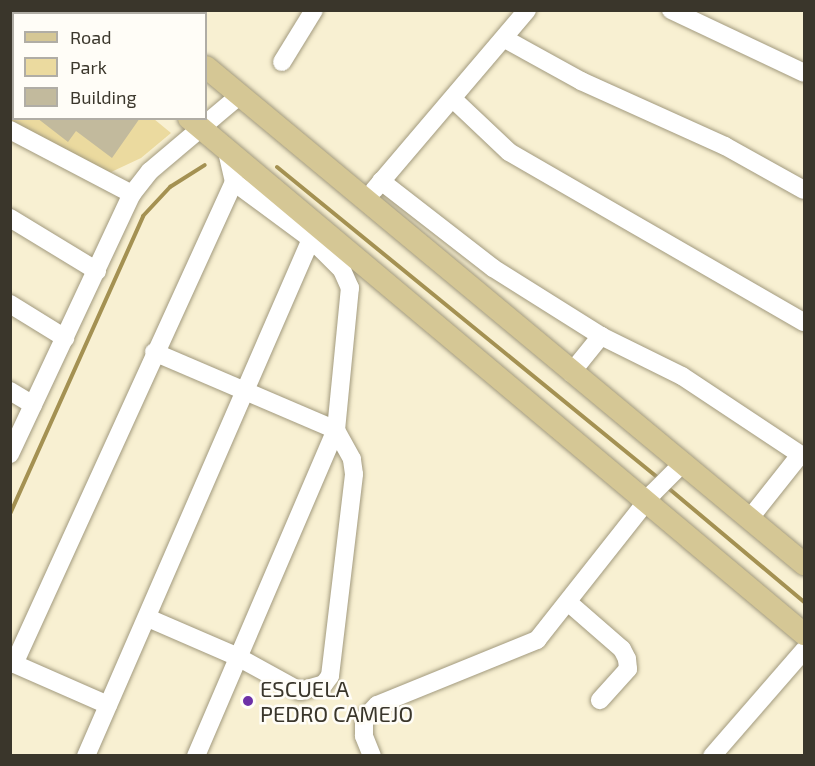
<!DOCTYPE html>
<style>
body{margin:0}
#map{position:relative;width:815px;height:766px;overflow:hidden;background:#f8f0d2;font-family:"Exo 2",sans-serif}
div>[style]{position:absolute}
.green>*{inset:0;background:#ebda9f}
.stream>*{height:4px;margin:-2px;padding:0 2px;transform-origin:2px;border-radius:2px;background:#a49152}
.building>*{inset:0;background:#c2ba9d}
.roads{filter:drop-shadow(0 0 2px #a29a7e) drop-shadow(0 0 2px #a29a7e)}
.minor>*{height:18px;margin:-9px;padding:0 9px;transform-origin:9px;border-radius:9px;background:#fff}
.major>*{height:22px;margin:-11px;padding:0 11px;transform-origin:11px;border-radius:11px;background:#d5c795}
.dots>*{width:16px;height:16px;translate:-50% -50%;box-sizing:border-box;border:3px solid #fffdf7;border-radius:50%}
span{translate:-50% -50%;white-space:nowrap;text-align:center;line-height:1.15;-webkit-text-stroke:5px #fffdf7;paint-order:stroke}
.poi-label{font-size:22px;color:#3a362b}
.left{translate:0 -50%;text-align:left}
.frame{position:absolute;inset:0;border:12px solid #3a362b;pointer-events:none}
.legend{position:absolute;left:12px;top:12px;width:195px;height:108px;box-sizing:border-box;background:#fffdf7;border:2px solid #b0ada5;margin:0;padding:8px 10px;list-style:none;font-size:18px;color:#3a362b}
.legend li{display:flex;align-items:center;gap:12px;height:30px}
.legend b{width:30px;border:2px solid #b0ada5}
</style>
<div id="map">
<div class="green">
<div style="clip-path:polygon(13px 111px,14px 118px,154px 119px,171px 133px,141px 158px,109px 173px,73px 158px,11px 121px)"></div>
</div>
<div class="stream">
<div style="left:277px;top:167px;width:494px;rotate:39.2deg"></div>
<div style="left:667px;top:487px;width:179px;rotate:40deg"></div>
<div style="left:10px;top:514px;width:326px;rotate:-65.9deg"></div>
<div style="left:143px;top:216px;width:40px;rotate:-47deg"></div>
<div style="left:170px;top:187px;width:41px;rotate:-32.2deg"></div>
</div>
<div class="building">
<div style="clip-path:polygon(37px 118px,140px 118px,112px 158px,76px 131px,68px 142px)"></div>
</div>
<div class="roads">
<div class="minor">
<div style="left:671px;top:10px;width:147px;rotate:25.3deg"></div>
<div style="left:505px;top:39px;width:87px;rotate:28.9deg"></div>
<div style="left:581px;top:81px;width:158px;rotate:24.3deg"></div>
<div style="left:725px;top:146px;width:90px;rotate:29.1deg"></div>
<div style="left:282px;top:62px;width:61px;rotate:-58.4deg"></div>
<div style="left:453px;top:99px;width:77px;rotate:43.4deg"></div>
<div style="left:509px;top:152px;width:340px;rotate:30deg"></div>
<div style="left:10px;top:130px;width:138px;rotate:27.7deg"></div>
<div style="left:381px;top:181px;width:142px;rotate:37.8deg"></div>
<div style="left:493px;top:268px;width:128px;rotate:32.2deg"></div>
<div style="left:601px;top:336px;width:90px;rotate:26.3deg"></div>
<div style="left:682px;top:376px;width:146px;rotate:33.6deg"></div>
<div style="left:374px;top:190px;width:236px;rotate:-49.6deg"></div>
<div style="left:10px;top:218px;width:102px;rotate:31.3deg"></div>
<div style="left:10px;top:304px;width:65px;rotate:31.7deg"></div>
<div style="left:571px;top:373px;width:48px;rotate:-51deg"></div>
<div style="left:10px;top:391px;width:27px;rotate:31deg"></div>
<div style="left:10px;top:454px;width:287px;rotate:-64.9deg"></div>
<div style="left:132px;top:194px;width:29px;rotate:-52deg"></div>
<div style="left:150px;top:171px;width:118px;rotate:-40.2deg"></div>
<div style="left:750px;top:518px;width:80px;rotate:-51.6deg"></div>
<div style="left:569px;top:603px;width:70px;rotate:41deg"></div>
<div style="left:622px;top:649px;width:11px;rotate:63deg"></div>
<div style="left:627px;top:659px;width:10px;rotate:84deg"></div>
<div style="left:628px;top:669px;width:42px;rotate:132.1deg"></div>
<div style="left:148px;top:618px;width:96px;rotate:23.4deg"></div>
<div style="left:236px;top:656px;width:73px;rotate:28.7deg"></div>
<div style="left:300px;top:691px;width:25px;rotate:-16deg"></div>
<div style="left:324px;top:684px;width:10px;rotate:-53deg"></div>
<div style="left:330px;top:676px;width:203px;rotate:-83.2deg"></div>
<div style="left:354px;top:474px;width:15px;rotate:-98deg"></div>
<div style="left:352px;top:459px;width:33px;rotate:-119deg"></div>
<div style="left:336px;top:430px;width:198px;rotate:-156.8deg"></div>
<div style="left:10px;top:662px;width:107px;rotate:23.7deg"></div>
<div style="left:14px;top:664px;width:530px;rotate:-65.47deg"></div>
<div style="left:86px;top:756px;width:564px;rotate:-66.48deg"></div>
<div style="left:196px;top:756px;width:355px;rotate:-66.8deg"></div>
<div style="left:336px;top:430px;width:143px;rotate:-84.4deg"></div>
<div style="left:350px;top:288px;width:20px;rotate:-114deg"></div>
<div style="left:342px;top:270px;width:44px;rotate:-135deg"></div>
<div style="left:311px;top:239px;width:96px;rotate:-143.5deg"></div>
<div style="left:234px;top:182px;width:31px;rotate:-103deg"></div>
<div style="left:372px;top:756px;width:22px;rotate:-112deg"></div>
<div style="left:364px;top:736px;width:17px;rotate:-90deg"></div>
<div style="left:364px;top:719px;width:19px;rotate:-47deg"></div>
<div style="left:377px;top:705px;width:173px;rotate:-22.1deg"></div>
<div style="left:537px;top:640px;width:187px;rotate:-51.7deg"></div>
<div style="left:653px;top:493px;width:41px;rotate:-45deg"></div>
<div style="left:712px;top:756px;width:140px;rotate:-49deg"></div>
</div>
<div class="major">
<div style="left:60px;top:10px;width:6px;rotate:45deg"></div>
<div style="left:137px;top:10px;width:6px;rotate:45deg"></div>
<div style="left:206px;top:67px;width:778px;rotate:39.73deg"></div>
<div style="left:189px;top:118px;width:803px;rotate:40deg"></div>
</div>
</div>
<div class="dots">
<div style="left:248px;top:701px;background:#6d31a7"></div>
</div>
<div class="poi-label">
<span class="left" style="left:260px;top:701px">ESCUELA<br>PEDRO CAMEJO</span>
</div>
<div class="frame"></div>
<ul class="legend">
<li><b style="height:8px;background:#d5c795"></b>Road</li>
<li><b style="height:16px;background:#ebda9f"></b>Park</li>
<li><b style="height:16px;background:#c2ba9d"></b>Building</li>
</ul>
</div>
